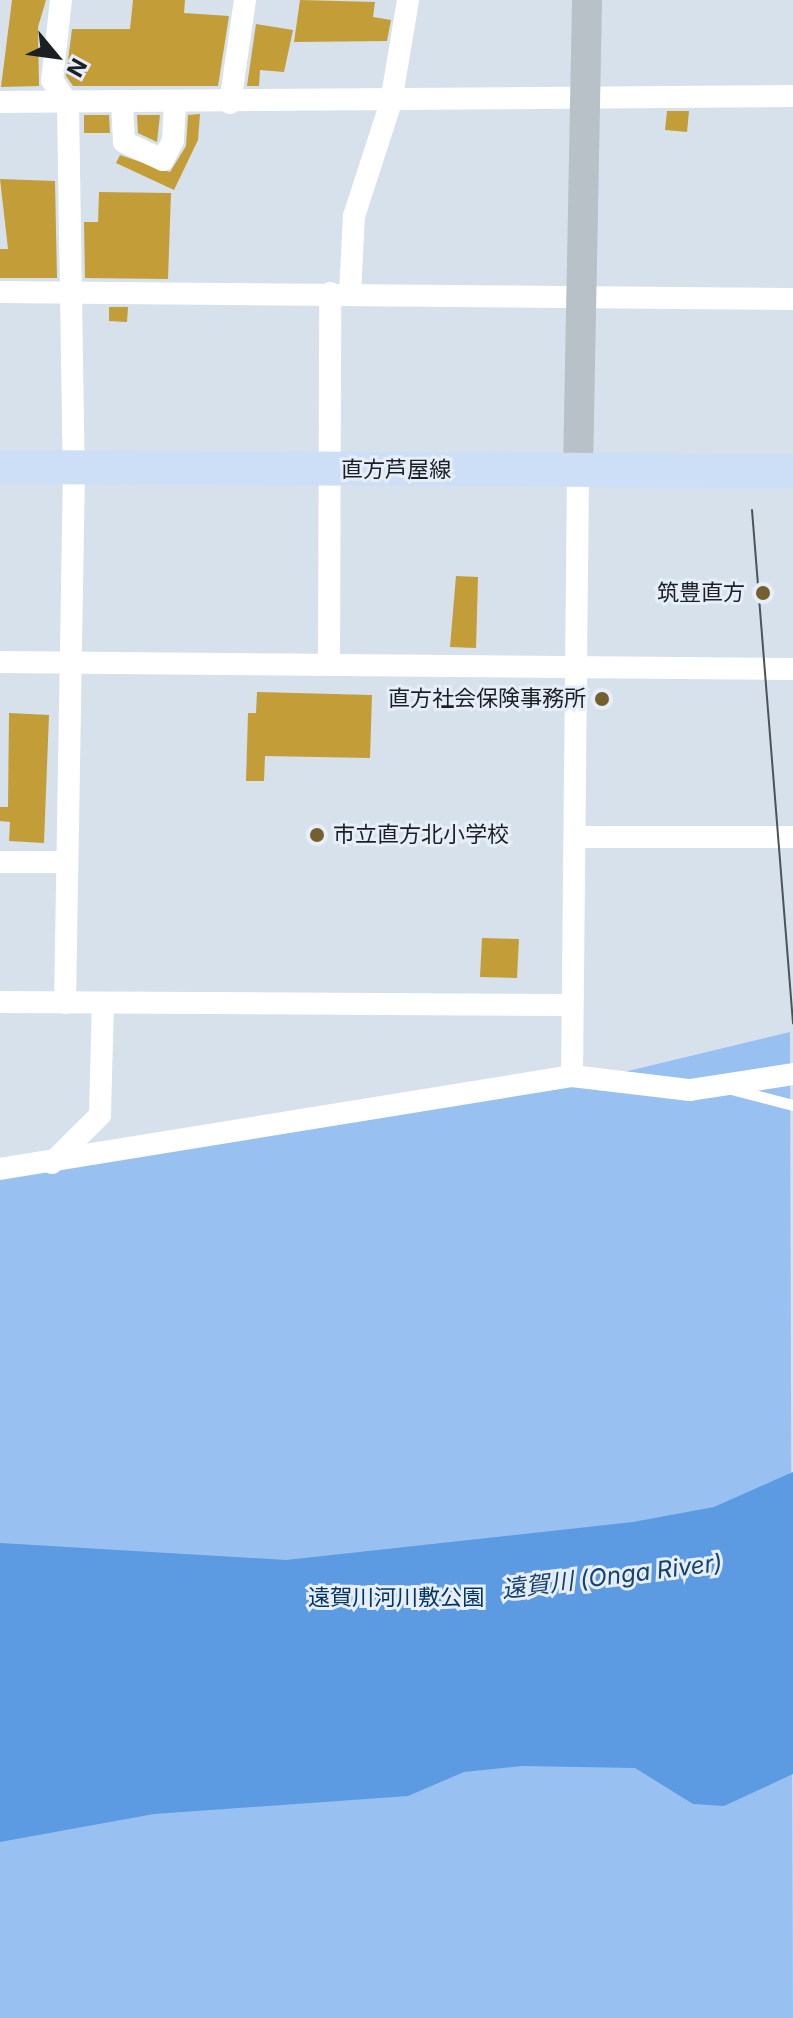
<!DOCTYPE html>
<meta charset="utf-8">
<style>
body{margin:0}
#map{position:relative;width:793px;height:2018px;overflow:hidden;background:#d7e1eb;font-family:Inter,"Noto Sans JP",sans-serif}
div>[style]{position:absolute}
.green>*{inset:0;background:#98c1f1}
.water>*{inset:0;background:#5c9ae1}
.building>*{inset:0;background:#c39d38}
.lane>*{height:11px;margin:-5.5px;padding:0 5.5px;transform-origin:5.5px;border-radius:5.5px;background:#fff}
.street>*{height:22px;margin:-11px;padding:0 11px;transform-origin:11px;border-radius:11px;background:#fff}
.secondary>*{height:30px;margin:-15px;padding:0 15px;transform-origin:15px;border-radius:15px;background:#b8c0c8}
.primary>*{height:34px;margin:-17px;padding:0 17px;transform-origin:17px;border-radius:17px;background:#ccdff6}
.tram>*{height:2px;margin:-1px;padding:0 1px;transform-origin:1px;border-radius:1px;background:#4e5359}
.dots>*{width:22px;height:22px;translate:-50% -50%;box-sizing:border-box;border:4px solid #e5eef9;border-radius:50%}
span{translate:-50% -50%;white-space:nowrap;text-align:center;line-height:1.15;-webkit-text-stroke:6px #e5eef9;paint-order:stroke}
.street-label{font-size:22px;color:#1c1f23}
.poi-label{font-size:22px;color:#1c1f23}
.right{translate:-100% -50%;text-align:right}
.left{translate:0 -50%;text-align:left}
.park-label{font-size:22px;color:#063461}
.water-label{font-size:24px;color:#15416f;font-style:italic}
.north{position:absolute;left:16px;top:16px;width:80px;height:80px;-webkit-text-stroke:6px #e5eef9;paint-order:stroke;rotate:119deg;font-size:22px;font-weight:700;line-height:32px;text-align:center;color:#1c1f23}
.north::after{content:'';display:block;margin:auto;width:28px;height:36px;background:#1c1f23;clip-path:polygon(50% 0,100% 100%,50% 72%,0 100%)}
</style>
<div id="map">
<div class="green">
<div style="clip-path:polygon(790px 1032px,793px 2018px,0 2018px,0 1178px,549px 1090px)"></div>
</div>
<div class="water">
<div style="clip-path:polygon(793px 1472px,793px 1774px,724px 1806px,693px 1804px,635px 1768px,522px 1766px,464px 1772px,408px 1796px,154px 1814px,0 1842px,0 1543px,286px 1560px,633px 1522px,714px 1507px)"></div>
</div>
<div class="building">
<div style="clip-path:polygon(12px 0,46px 0,38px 27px,39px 86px,1px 87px)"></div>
<div style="clip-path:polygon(133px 0,185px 0,184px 13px,229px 16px,218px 86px,73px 86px,66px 76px,72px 29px,130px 29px)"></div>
<div style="clip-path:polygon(300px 0,375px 2px,373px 17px,391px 20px,387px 41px,294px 42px)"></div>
<div style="clip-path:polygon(256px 24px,293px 30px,284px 72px,260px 70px,259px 86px,247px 86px)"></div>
<div style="clip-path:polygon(667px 111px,689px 111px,687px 132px,665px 130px)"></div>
<div style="clip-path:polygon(200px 114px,198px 140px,174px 190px,116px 163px,120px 155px,170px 172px,186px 146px,188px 115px)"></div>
<div style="clip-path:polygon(84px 115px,109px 115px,110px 133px,84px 133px)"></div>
<div style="clip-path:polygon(137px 115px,160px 115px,157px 142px,138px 133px)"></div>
<div style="clip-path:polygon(0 179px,55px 181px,57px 278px,0 278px,0 249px,8px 249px)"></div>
<div style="clip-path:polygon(99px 192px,171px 193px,168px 279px,85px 278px,84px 222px,98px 222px)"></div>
<div style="clip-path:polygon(109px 307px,128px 307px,127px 322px,109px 321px)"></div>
<div style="clip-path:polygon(456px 576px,478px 577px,476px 648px,450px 647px)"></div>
<div style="clip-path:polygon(257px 692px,372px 695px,370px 758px,265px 756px,264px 781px,246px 781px,248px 713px,256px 713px)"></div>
<div style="clip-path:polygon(9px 713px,49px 715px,44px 843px,9px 841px,10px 822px,0 821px,0 807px,8px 807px)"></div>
<div style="clip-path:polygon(482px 938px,519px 939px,517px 978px,480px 977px)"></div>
</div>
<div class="lane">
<div style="left:731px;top:1089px;width:64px;rotate:14.5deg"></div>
</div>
<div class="street">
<div style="left:61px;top:0;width:81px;rotate:96.4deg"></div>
<div style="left:52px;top:80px;width:29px;rotate:56deg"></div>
<div style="left:68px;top:104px;width:364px;rotate:89.1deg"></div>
<div style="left:74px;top:468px;width:535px;rotate:90.96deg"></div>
<div style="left:0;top:102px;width:793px;rotate:-0.43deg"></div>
<div style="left:122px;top:103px;width:39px;rotate:87deg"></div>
<div style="left:124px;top:142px;width:43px;rotate:24.8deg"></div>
<div style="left:163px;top:160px;width:22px;rotate:-63deg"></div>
<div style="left:173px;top:140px;width:37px;rotate:-87deg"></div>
<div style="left:230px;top:103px;width:104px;rotate:-81.7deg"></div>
<div style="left:0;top:292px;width:793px;rotate:0.51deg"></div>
<div style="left:350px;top:294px;width:78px;rotate:-87.1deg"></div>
<div style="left:354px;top:216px;width:120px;rotate:-72deg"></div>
<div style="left:391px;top:102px;width:103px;rotate:-80.5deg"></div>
<div style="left:0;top:662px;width:793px;rotate:0.51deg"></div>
<div style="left:329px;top:664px;width:371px;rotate:-89.8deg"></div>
<div style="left:576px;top:837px;width:217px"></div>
<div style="left:0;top:862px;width:66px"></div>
<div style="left:0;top:1002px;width:572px;rotate:0.3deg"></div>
<div style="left:572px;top:1076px;width:606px;rotate:-89.43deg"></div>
<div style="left:52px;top:1163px;width:68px;rotate:-45deg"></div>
<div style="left:100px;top:1115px;width:112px;rotate:-88.5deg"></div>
<div style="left:0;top:1169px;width:580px;rotate:-9.23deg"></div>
<div style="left:572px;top:1076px;width:119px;rotate:6.8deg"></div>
<div style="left:690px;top:1090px;width:104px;rotate:-8.8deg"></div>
</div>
<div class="secondary">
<div style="left:578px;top:470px;width:470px;rotate:-88.9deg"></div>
</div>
<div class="primary">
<div style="left:0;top:467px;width:793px;rotate:0.29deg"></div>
</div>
<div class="tram">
<div style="left:752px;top:510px;width:515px;rotate:85.43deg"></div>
</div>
<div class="dots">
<div style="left:763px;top:593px;background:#74602f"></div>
<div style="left:602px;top:699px;background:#74602f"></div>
<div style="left:317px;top:835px;background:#74602f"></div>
</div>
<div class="street-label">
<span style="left:396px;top:470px">直方芦屋線</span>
</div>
<div class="poi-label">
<span class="right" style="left:745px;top:593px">筑豊直方</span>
<span class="right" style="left:586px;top:699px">直方社会保険事務所</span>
<span class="left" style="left:333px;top:835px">市立直方北小学校</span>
</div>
<div class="park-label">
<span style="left:396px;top:1598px">遠賀川河川敷公園</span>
</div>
<div class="water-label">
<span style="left:612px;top:1576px;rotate:-7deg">遠賀川 (Onga River)</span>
</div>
<div class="north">N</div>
</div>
